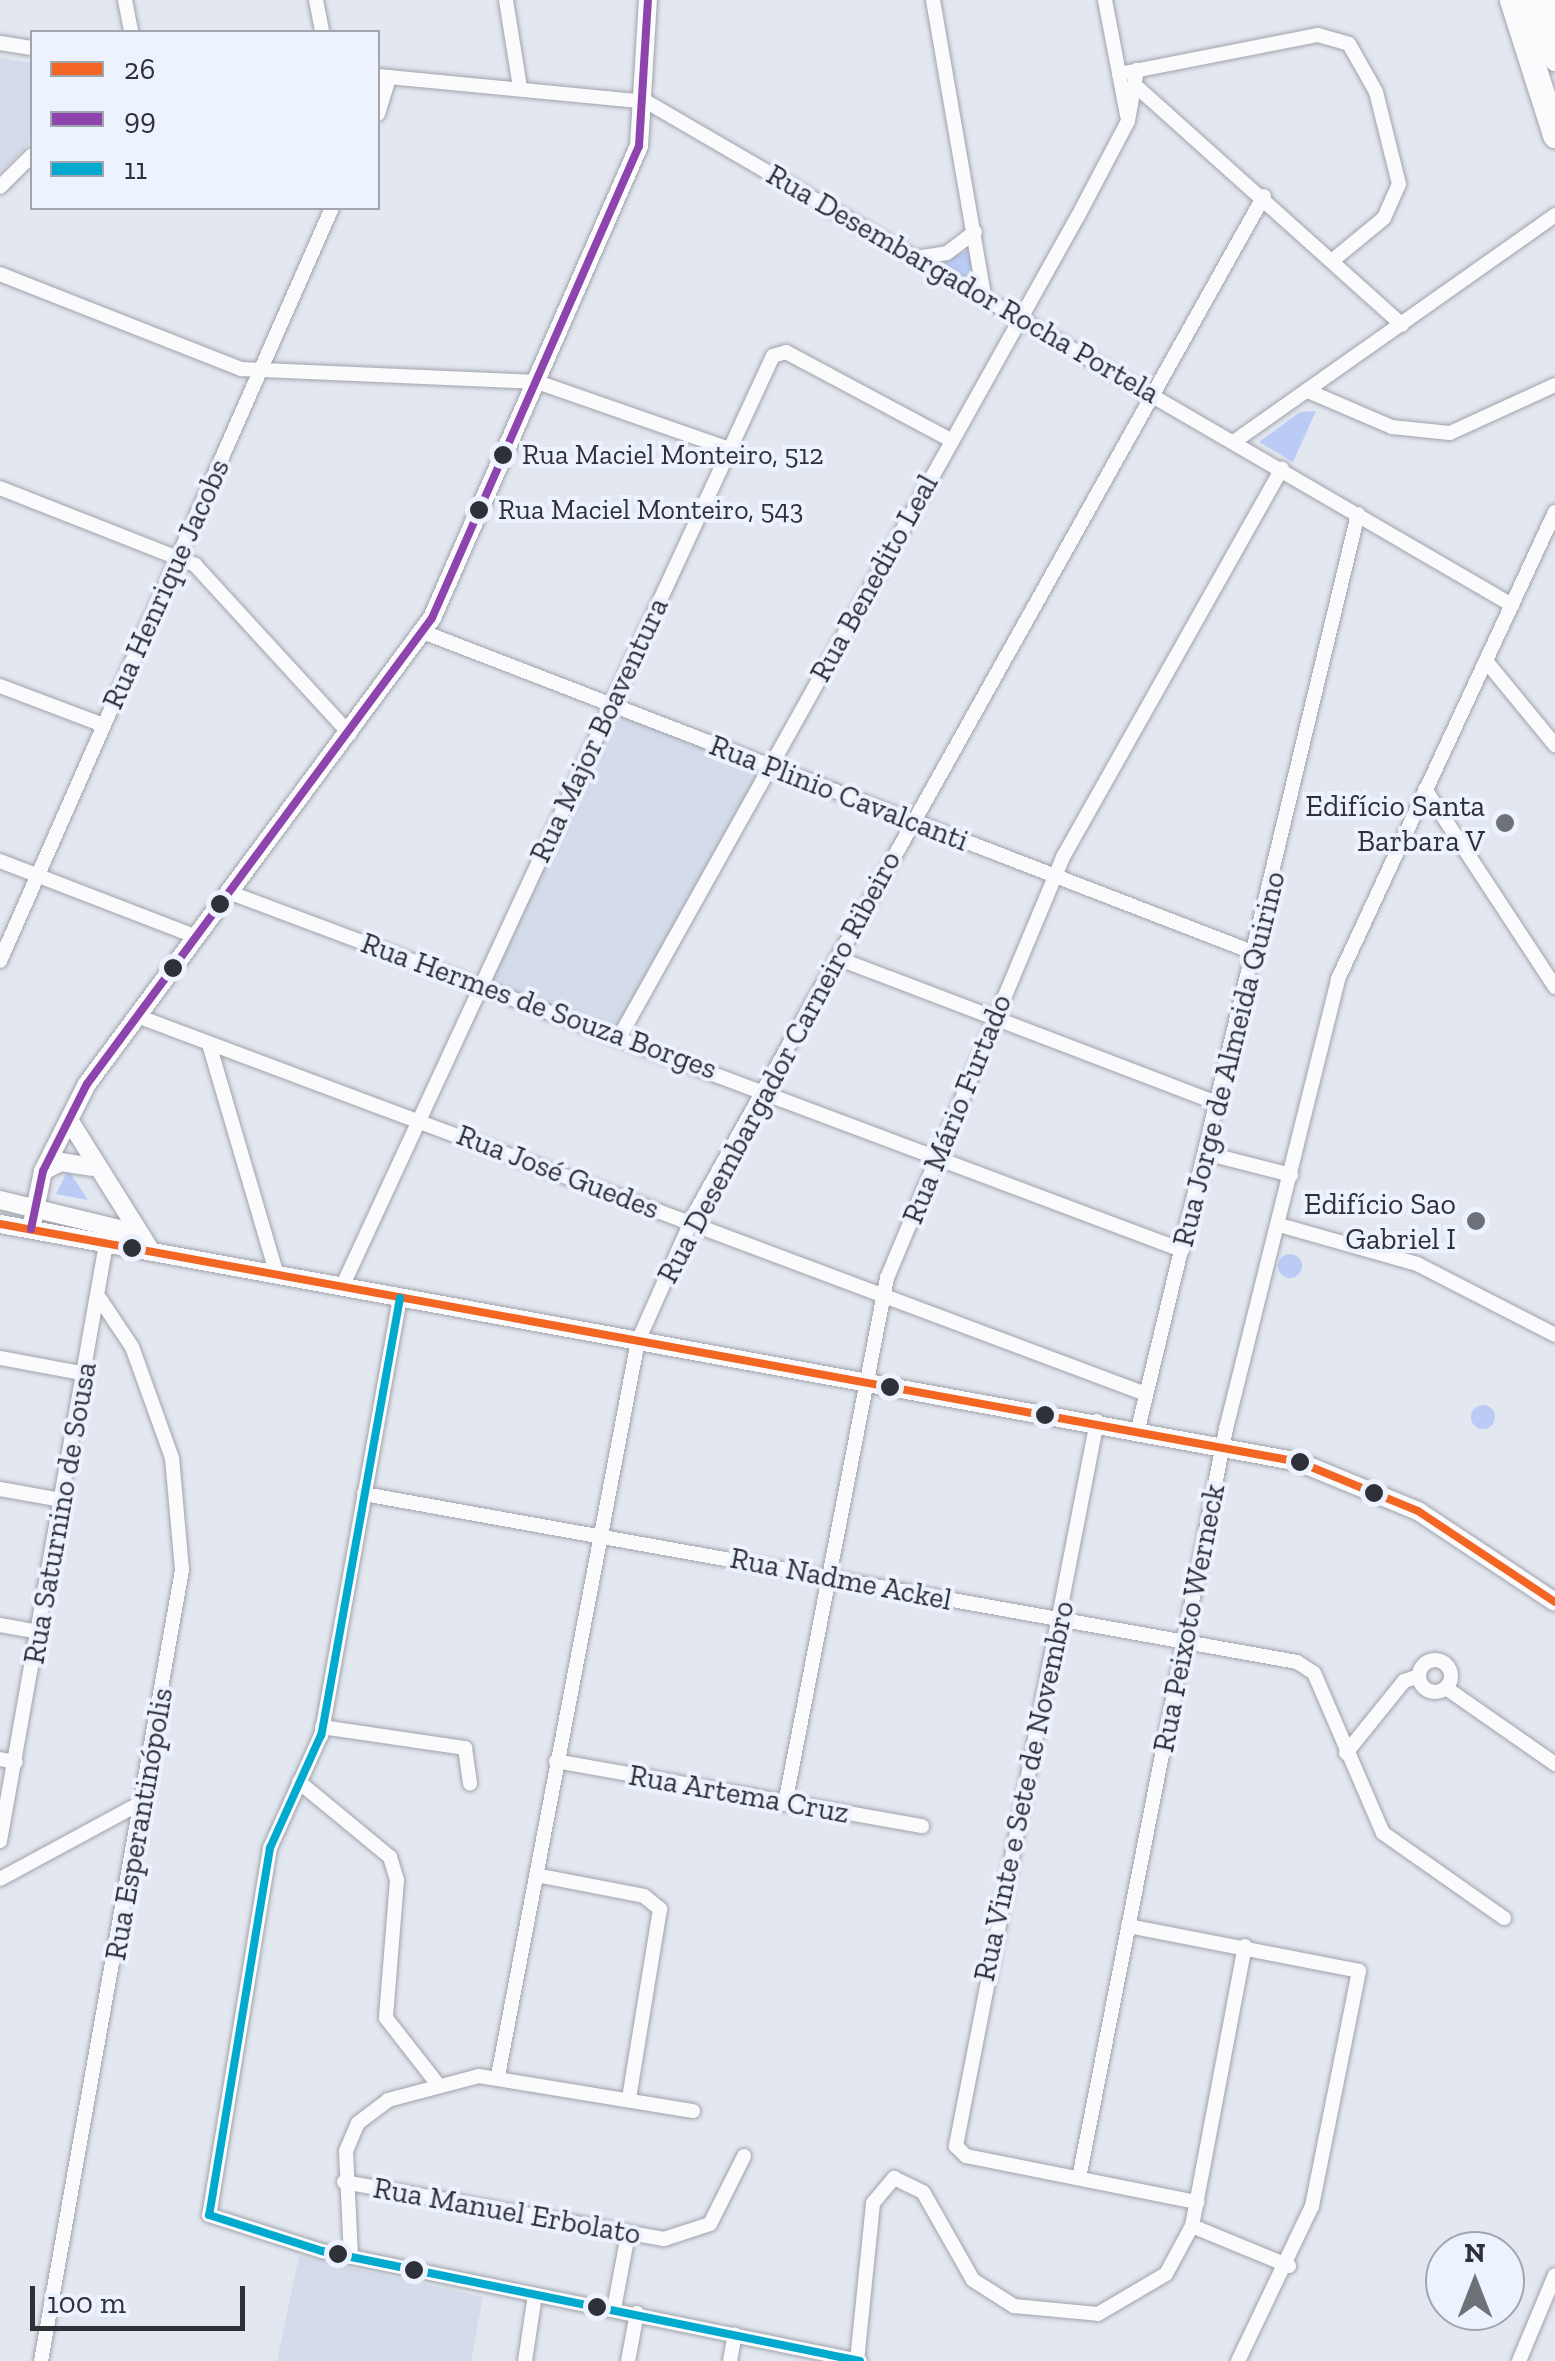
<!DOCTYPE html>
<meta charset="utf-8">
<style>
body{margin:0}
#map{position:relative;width:1555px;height:2361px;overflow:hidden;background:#e3e7f0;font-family:"Zilla Slab",serif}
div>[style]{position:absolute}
.built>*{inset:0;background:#d4dceb}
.green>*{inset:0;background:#baccf6}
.round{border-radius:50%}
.roads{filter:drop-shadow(0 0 2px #a0a3aa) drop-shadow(0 0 2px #a0a3aa)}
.minor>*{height:14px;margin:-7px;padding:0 7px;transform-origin:7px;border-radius:7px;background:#fbfbfd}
.minor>.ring{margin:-7px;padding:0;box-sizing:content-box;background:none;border:14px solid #fbfbfd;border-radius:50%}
.tertiary>*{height:18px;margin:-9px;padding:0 9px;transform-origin:9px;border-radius:9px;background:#fbfbfd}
.secondary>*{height:20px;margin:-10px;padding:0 10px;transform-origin:10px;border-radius:10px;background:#fbfbfd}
.trunk>*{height:25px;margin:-12.5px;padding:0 12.5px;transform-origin:12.5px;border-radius:12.5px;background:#fbfbfd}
.bus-1>*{height:8px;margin:-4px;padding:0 4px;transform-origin:4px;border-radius:4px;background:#f26522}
.bus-2>*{height:8px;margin:-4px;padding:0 4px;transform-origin:4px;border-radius:4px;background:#8e44ad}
.bus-3>*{height:8px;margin:-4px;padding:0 4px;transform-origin:4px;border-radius:4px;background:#00a9ce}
.dots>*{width:28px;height:28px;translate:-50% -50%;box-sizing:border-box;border:5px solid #edf2ff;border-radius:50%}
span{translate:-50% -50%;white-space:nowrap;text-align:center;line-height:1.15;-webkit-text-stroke:8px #edf2ff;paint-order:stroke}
.bus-label{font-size:28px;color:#2e3137}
.left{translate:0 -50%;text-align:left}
.street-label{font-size:30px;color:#2e3137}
.poi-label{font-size:30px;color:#2e3137}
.right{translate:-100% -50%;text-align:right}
.legend{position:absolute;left:30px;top:30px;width:350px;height:180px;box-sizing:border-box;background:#edf2ff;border:2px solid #a1a5af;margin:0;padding:12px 18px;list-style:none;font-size:30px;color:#2e3137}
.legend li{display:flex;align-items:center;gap:20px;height:50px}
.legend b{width:50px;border:2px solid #a1a5af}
.north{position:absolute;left:1425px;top:2231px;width:100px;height:100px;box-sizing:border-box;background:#edf2ff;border:2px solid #a1a5af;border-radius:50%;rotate:0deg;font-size:28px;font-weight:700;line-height:40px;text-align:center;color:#2e3137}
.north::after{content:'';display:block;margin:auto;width:35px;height:45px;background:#6d7178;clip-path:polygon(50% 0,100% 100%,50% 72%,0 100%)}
.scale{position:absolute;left:30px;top:2286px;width:215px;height:45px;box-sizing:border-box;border:5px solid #2e3137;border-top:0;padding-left:12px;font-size:30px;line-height:35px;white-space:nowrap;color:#2e3137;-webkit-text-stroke:8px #edf2ff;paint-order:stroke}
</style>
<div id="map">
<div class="built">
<div style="clip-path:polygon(0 58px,32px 63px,32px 141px,0 172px)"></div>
<div style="clip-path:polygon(609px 705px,769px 767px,620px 1036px,482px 984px)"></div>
<div style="clip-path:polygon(299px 2256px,483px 2297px,471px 2361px,277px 2361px)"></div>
</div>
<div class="green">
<div style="clip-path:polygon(972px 248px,978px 283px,973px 287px,939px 265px)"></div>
<div style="clip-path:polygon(1316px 411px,1293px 462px,1259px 442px,1300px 412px)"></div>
<div style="clip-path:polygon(67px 1172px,71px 1174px,88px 1200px,56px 1194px)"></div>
<div class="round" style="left:1278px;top:1254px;width:24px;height:24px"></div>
<div class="round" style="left:1471px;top:1405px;width:24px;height:24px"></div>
</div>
<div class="roads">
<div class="minor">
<div style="left:125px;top:0;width:33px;rotate:79deg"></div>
<div style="left:316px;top:0;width:33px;rotate:79deg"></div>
<div style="left:506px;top:0;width:88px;rotate:80.9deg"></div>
<div style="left:933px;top:0;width:304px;rotate:80.2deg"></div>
<div style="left:1105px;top:0;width:117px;rotate:79.2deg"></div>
<div style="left:0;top:43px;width:32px;rotate:9deg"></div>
<div style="left:1119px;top:74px;width:203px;rotate:-11.1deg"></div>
<div style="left:1318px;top:35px;width:32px;rotate:16deg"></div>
<div style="left:1349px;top:44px;width:55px;rotate:60.6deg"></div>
<div style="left:1376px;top:92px;width:95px;rotate:76deg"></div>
<div style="left:1399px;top:184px;width:37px;rotate:114deg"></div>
<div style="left:1384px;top:218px;width:66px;rotate:140.5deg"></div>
<div style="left:378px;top:76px;width:270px;rotate:5.5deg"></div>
<div style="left:647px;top:102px;width:1001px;rotate:30.18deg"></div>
<div style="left:1137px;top:87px;width:356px;rotate:41.9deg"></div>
<div style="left:378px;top:114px;width:39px;rotate:-73deg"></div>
<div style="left:0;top:187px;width:45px;rotate:-45deg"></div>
<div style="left:916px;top:258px;width:31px;rotate:-9deg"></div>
<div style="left:947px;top:253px;width:35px;rotate:-37deg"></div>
<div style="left:0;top:274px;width:259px;rotate:21.5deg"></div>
<div style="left:241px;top:369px;width:296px;rotate:2.5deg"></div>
<div style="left:537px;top:382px;width:203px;rotate:19.2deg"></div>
<div style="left:1308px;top:391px;width:91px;rotate:23.2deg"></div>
<div style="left:1392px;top:427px;width:58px;rotate:5.9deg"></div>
<div style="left:1450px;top:433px;width:115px;rotate:-24.6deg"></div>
<div style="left:1235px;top:441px;width:392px;rotate:-35.2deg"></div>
<div style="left:0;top:488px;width:210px;rotate:21.5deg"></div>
<div style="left:195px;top:565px;width:229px;rotate:47.5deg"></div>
<div style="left:423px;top:632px;width:892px;rotate:21.1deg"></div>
<div style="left:1486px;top:661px;width:109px;rotate:50.6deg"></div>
<div style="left:0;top:686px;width:110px;rotate:20.7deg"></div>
<div style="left:1425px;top:789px;width:237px;rotate:56.7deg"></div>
<div style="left:0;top:861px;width:211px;rotate:21.1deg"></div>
<div style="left:231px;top:893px;width:1016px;rotate:20.58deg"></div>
<div style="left:837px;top:958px;width:407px;rotate:20.9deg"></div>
<div style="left:0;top:961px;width:823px;rotate:-66.21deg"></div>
<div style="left:137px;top:1016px;width:1077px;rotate:20.54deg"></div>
<div style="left:620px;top:1036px;width:939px;rotate:-60.82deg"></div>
<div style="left:1078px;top:216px;width:107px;rotate:-62.2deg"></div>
<div style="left:1128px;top:121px;width:52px;rotate:-80deg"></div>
<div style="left:209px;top:1044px;width:241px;rotate:73.6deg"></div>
<div style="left:1205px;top:1153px;width:89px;rotate:14.3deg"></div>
<div style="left:1279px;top:1225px;width:143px;rotate:15.8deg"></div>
<div style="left:1417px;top:1264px;width:155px;rotate:27.2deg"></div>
<div style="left:342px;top:1287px;width:1026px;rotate:-65.16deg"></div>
<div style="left:773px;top:356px;width:14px;rotate:-17deg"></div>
<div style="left:786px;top:352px;width:187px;rotate:28.1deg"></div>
<div style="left:400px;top:1298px;width:444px;rotate:100.2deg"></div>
<div style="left:321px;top:1735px;width:124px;rotate:114.3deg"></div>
<div style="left:270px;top:1848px;width:372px;rotate:99.4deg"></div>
<div style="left:209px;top:2215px;width:119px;rotate:17.7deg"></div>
<div style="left:322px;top:2251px;width:549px;rotate:11.56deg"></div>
<div style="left:0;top:1358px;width:87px;rotate:10.5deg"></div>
<div style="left:1097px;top:1421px;width:739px;rotate:101.01deg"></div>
<div style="left:956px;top:2146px;width:14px;rotate:45deg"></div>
<div style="left:966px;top:2156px;width:236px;rotate:11.3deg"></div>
<div style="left:1138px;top:1429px;width:941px;rotate:-76.48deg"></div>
<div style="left:0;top:1489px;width:63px;rotate:10.1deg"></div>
<div style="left:364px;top:1494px;width:948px;rotate:10.21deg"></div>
<div style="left:1297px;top:1662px;width:20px;rotate:33deg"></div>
<div style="left:1314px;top:1673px;width:174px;rotate:66.7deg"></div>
<div style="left:1383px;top:1833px;width:148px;rotate:35.1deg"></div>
<div style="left:0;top:1625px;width:39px;rotate:10deg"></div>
<div class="ring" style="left:1419px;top:1660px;width:18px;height:18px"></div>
<div style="left:1446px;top:1688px;width:133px;rotate:34.9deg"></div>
<div style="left:322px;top:1727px;width:145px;rotate:8.4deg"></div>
<div style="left:465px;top:1748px;width:36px;rotate:82deg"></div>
<div style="left:1346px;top:1753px;width:92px;rotate:-51.1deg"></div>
<div style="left:1404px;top:1681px;width:16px;rotate:-18deg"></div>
<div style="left:0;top:1759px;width:16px;rotate:11deg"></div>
<div style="left:556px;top:1761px;width:372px;rotate:10.1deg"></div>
<div style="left:299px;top:1782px;width:118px;rotate:39.5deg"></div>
<div style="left:390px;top:1857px;width:24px;rotate:73deg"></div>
<div style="left:397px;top:1880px;width:138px;rotate:94.6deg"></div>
<div style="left:386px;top:2018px;width:81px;rotate:52deg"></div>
<div style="left:785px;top:1804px;width:536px;rotate:-79.03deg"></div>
<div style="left:887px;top:1278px;width:456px;rotate:-67.3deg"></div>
<div style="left:1063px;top:857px;width:446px;rotate:-60.6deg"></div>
<div style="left:0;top:1841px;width:606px;rotate:-79.93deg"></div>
<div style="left:536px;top:1875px;width:110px;rotate:11deg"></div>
<div style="left:644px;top:1896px;width:21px;rotate:39deg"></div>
<div style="left:660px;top:1909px;width:192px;rotate:99.3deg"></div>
<div style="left:0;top:1879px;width:164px;rotate:-28.4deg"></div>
<div style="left:1128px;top:1926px;width:235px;rotate:11deg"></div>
<div style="left:1359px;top:1971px;width:240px;rotate:101.3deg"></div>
<div style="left:1312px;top:2206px;width:172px;rotate:115.5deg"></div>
<div style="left:498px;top:2076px;width:748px;rotate:-79.22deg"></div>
<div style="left:638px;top:1341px;width:142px;rotate:-66deg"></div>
<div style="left:696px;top:1211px;width:1163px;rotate:-60.77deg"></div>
<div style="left:1079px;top:2178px;width:763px;rotate:-78.9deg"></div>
<div style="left:1226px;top:1429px;width:464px;rotate:-76deg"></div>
<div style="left:1338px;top:979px;width:515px;rotate:-65.08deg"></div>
<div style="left:344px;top:2182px;width:325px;rotate:10.1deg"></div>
<div style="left:664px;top:2239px;width:48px;rotate:-18.1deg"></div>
<div style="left:710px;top:2224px;width:76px;rotate:-63.4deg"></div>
<div style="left:1192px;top:2226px;width:105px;rotate:22.4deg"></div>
<div style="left:351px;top:2257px;width:106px;rotate:-92.7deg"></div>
<div style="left:346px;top:2151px;width:30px;rotate:-67deg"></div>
<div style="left:358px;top:2123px;width:38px;rotate:-37deg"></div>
<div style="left:388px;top:2100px;width:94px;rotate:-14.8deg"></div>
<div style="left:479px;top:2076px;width:217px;rotate:9.3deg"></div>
<div style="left:614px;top:2309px;width:76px;rotate:-79.4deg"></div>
<div style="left:41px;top:2361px;width:803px;rotate:-79.89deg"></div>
<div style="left:182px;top:1570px;width:112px;rotate:-95.1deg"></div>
<div style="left:172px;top:1458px;width:118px;rotate:-109.8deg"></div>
<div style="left:132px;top:1347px;width:58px;rotate:-123.7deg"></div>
<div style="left:525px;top:2361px;width:67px;rotate:-81.4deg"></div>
<div style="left:628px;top:2361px;width:49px;rotate:-79.4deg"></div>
<div style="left:730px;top:2361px;width:27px;rotate:-80deg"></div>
<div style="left:857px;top:2361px;width:159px;rotate:-84.2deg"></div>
<div style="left:873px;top:2203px;width:33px;rotate:-50deg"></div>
<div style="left:894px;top:2178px;width:32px;rotate:26deg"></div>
<div style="left:923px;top:2192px;width:101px;rotate:60.4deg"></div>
<div style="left:973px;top:2280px;width:49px;rotate:32.4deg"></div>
<div style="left:1014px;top:2306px;width:84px;rotate:5.4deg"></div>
<div style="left:1098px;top:2314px;width:79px;rotate:-30.5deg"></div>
<div style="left:1166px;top:2274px;width:55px;rotate:-61.6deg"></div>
<div style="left:1192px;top:2226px;width:285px;rotate:-79.3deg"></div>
<div style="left:1519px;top:2361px;width:93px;rotate:-67.3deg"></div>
</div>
<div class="tertiary">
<div style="left:69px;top:1120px;width:151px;rotate:58deg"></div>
<div style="left:43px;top:1171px;width:20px;rotate:-27deg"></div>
<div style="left:61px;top:1162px;width:31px;rotate:9deg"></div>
<div style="left:0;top:1200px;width:143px;rotate:13.7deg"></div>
<div style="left:0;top:1224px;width:1321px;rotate:10.38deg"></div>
<div style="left:1299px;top:1462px;width:129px;rotate:22.4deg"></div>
<div style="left:1418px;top:1511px;width:164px;rotate:33.6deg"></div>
<div style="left:31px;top:1229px;width:59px;rotate:-78.3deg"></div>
<div style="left:43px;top:1171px;width:97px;rotate:-63.2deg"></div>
<div style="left:87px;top:1084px;width:580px;rotate:-53.49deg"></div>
<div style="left:432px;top:618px;width:515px;rotate:-66.32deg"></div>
<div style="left:639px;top:146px;width:146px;rotate:-86.5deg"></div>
</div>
<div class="secondary">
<div style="left:1528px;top:0;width:67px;rotate:66.1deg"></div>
<div style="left:1545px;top:0;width:29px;rotate:70deg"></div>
</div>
<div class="trunk">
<div style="left:1512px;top:0;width:142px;rotate:72.3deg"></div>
</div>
</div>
<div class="bus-1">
<div style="left:0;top:1224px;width:1321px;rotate:10.38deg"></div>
<div style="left:1299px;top:1462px;width:129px;rotate:22.4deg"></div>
<div style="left:1418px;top:1511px;width:164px;rotate:33.6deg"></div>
</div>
<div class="bus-2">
<div style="left:31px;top:1229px;width:59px;rotate:-78.3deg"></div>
<div style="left:43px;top:1171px;width:97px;rotate:-63.2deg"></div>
<div style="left:87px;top:1084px;width:580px;rotate:-53.49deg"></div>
<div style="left:432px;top:618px;width:515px;rotate:-66.32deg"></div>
<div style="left:639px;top:146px;width:146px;rotate:-86.5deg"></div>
</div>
<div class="bus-3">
<div style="left:400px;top:1298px;width:444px;rotate:100.2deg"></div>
<div style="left:321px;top:1735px;width:124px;rotate:114.3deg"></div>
<div style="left:270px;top:1848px;width:372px;rotate:99.4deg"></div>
<div style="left:209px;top:2215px;width:119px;rotate:17.7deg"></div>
<div style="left:322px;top:2251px;width:549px;rotate:11.56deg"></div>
</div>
<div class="dots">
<div style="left:503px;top:455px;background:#2e3137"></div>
<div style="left:479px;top:510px;background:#2e3137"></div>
<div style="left:1505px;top:823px;background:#6d7178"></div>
<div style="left:220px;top:904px;background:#2e3137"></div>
<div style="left:173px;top:968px;background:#2e3137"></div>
<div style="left:1476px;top:1221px;background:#6d7178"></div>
<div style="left:132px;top:1248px;background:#2e3137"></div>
<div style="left:890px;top:1387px;background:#2e3137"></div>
<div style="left:1045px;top:1415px;background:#2e3137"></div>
<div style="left:1300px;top:1462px;background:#2e3137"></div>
<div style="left:1374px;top:1493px;background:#2e3137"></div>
<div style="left:338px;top:2254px;background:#2e3137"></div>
<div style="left:414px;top:2270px;background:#2e3137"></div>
<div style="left:597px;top:2307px;background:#2e3137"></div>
</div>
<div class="bus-label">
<span class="left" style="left:522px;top:455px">Rua Maciel Monteiro, 512</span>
<span class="left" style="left:498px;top:510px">Rua Maciel Monteiro, 543</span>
</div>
<div class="street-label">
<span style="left:963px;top:284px;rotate:30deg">Rua Desembargador Rocha Portela</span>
<span style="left:874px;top:578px;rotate:-61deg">Rua Benedito Leal</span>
<span style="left:166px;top:584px;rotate:-66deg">Rua Henrique Jacobs</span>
<span style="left:599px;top:730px;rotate:-65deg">Rua Major Boaventura</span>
<span style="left:839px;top:793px;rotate:21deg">Rua Plinio Cavalcanti</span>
<span style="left:539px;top:1006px;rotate:20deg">Rua Hermes de Souza Borges</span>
<span style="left:1229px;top:1059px;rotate:-76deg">Rua Jorge de Almeida Quirino</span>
<span style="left:779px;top:1067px;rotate:-62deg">Rua Desembargador Carneiro Ribeiro</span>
<span style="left:957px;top:1109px;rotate:-68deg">Rua Mário Furtado</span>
<span style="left:558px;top:1172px;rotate:21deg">Rua José Guedes</span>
<span style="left:60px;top:1513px;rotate:-80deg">Rua Saturnino de Sousa</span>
<span style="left:841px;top:1579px;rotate:11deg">Rua Nadme Ackel</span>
<span style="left:1189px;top:1618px;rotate:-79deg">Rua Peixoto Werneck</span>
<span style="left:1024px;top:1791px;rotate:-78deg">Rua Vinte e Sete de Novembro</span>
<span style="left:739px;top:1794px;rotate:10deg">Rua Artema Cruz</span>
<span style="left:139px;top:1824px;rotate:-80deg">Rua Esperantinópolis</span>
<span style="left:507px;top:2211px;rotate:10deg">Rua Manuel Erbolato</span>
</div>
<div class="poi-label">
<span class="right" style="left:1485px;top:823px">Edifício Santa<br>Barbara V</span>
<span class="right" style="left:1456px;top:1221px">Edifício Sao<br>Gabriel I</span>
</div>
<ul class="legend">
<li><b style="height:12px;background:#f26522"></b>26</li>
<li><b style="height:12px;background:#8e44ad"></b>99</li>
<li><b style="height:12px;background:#00a9ce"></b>11</li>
</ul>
<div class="north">N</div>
<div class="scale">100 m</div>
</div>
